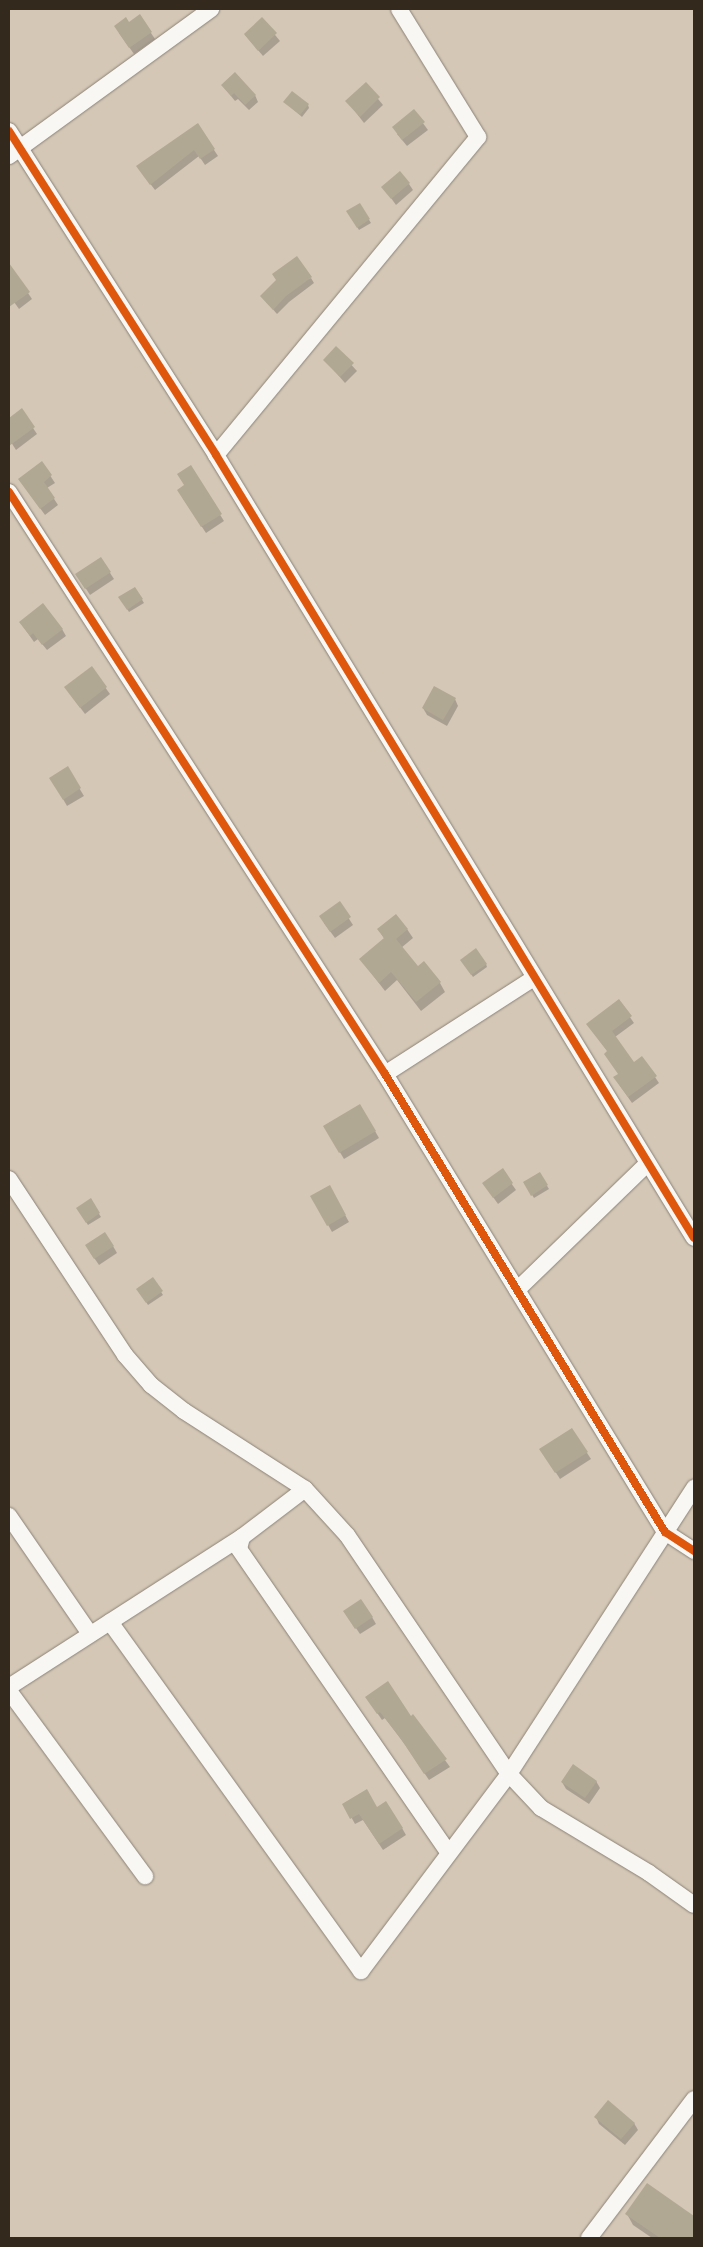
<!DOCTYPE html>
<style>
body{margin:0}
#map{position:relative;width:703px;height:2247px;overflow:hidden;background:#d4c7b6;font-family:"Sofia Sans Condensed",sans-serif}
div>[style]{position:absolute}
.shadow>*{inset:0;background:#0003}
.building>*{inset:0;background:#b1a893}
.roads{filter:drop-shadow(0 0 1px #8c8376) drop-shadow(0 0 1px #8c8376)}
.street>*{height:16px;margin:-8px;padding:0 8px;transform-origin:8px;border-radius:8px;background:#f9f7f4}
.cycleway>*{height:8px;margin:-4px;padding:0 4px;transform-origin:4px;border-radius:4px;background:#df570d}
span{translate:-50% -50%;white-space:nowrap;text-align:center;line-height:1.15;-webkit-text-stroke:4px #eed6b6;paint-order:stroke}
.frame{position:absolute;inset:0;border:10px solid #332a1d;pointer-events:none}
</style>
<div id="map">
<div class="shadow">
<div style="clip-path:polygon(262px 19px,280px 41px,263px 56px,245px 35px)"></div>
<div style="clip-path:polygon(129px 24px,151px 33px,155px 39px,134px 54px,119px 33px)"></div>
<div style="clip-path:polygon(366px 84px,383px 105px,364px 123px,347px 101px)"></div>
<div style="clip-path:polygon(222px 85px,255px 95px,258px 102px,249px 110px,238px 99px,235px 101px)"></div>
<div style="clip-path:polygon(285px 102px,308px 105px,309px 108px,302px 117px)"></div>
<div style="clip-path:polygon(414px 111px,428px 130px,407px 146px,397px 134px)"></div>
<div style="clip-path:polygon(197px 124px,218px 156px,205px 165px,199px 156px,155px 190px,142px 173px)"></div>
<div style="clip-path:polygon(409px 184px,413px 190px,396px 205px,383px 187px)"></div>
<div style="clip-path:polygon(359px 204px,371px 223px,359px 230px,348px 212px)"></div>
<div style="clip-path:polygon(16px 275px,32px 299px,19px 309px,9px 295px,9px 280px)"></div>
<div style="clip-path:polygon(311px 278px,314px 283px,289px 302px,277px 314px,262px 297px)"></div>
<div style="clip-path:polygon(336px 348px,357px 371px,345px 383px,325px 360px)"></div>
<div style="clip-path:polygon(21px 410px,37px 434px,16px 450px,9px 439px,9px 419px)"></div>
<div style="clip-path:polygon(42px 463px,55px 483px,47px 488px,58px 505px,45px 515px,24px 486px)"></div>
<div style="clip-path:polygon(190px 467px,224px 521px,206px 533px,182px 497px)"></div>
<div style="clip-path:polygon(101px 559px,114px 579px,90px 595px,81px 581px)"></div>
<div style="clip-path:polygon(135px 588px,144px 603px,129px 612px,120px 598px)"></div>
<div style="clip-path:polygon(20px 622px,62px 629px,66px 636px,47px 650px,38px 639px,34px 642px)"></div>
<div style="clip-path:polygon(91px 668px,110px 694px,85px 714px,70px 694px)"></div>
<div style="clip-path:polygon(455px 699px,458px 706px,447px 726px,427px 715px,423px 708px)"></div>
<div style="clip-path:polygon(67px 768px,84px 796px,67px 806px,51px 778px)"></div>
<div style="clip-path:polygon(339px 903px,353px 925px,335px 938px,324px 923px)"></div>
<div style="clip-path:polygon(407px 929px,413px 938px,401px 948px,418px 967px,440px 983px,445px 992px,421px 1011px,397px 980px,385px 991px,361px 960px,385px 940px,379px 930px)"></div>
<div style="clip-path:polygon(463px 963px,486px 964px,487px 967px,473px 977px)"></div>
<div style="clip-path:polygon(619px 1001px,634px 1023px,615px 1037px,633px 1064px,655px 1077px,659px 1083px,632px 1103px,618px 1083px,619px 1074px,608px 1052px,592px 1030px)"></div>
<div style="clip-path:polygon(360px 1105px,379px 1138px,344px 1159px,324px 1126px)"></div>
<div style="clip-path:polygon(502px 1170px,516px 1190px,498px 1204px,488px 1190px)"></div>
<div style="clip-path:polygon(539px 1173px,549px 1189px,534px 1198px,525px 1183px)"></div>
<div style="clip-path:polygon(329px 1186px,349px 1222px,332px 1232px,312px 1196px)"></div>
<div style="clip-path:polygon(90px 1200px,101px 1217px,88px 1225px,78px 1209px)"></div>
<div style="clip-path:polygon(113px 1246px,117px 1253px,99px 1265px,90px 1252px)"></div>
<div style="clip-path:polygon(153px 1279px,163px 1295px,148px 1305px,138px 1289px)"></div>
<div style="clip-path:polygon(572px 1430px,591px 1459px,560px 1479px,541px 1449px)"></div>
<div style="clip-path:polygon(372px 1617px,376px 1624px,360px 1634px,349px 1618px)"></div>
<div style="clip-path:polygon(371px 1704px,411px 1718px,413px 1716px,450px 1767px,429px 1780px,406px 1746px,385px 1718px,382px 1720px)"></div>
<div style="clip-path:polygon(596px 1781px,600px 1788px,589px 1804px,566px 1789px,562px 1782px)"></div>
<div style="clip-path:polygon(344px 1804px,377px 1809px,402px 1828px,406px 1835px,383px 1850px,363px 1820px,355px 1824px)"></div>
<div style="clip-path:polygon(596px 2117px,634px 2123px,638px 2130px,625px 2145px,599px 2124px)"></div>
<div style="clip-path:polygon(647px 2185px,694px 2218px,694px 2238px,652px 2238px,633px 2225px,627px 2214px)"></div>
</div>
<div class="building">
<div style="clip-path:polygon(140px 14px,152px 32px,129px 48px,114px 26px,126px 17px,129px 22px)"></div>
<div style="clip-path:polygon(262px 17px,277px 33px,258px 51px,244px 34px)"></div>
<div style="clip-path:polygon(235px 72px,256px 95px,245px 105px,234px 93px,231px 96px,221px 85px)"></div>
<div style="clip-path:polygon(366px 82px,380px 97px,360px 117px,345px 101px)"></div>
<div style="clip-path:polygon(292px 91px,309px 104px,300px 115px,283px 102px)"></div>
<div style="clip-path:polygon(414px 109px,425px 122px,402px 140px,392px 127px)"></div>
<div style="clip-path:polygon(198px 123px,215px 149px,200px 159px,194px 150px,150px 185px,136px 166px)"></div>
<div style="clip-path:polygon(400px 171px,410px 183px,391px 199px,381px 187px)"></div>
<div style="clip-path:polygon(360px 203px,370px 219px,357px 228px,346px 211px)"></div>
<div style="clip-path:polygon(297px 256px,312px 277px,286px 296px,273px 310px,260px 296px,276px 280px,272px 274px)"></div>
<div style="clip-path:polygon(9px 263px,30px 292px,9px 307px)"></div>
<div style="clip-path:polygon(336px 346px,354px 363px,340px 377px,323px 360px)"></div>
<div style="clip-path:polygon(22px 408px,35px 427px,9px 446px,9px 418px)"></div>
<div style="clip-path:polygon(42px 461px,52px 475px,44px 482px,55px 498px,40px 509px,18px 479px)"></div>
<div style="clip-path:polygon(191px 465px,222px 514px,201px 527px,177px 490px,184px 485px,177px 474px)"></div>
<div style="clip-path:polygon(101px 557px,111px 572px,85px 589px,75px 574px)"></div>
<div style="clip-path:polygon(135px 587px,143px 599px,127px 610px,118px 597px)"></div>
<div style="clip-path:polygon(43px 603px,63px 629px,42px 645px,33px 633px,30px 636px,19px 622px)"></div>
<div style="clip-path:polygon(92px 666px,107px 687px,80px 708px,64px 687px)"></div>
<div style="clip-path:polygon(434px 686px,456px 698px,443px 720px,422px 708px)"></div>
<div style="clip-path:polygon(68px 766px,81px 788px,63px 800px,49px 778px)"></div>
<div style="clip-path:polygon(340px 901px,351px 917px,330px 932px,319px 916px)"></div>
<div style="clip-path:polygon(396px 914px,408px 929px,396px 939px,418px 966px,424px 961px,441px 982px,416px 1002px,391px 972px,379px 983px,359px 959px,384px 938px,377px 929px)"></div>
<div style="clip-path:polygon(476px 948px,487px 964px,471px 975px,460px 960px)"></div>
<div style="clip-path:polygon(619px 999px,632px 1016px,612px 1031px,634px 1062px,642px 1056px,657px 1076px,628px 1097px,613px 1077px,618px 1074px,604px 1054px,607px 1051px,586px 1024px)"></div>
<div style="clip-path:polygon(360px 1104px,376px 1131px,339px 1153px,323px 1126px)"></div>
<div style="clip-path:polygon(503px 1168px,513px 1183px,493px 1198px,482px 1183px)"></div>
<div style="clip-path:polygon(540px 1172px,548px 1185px,531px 1196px,523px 1182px)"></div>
<div style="clip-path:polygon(330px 1185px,346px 1215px,327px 1226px,310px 1196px)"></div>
<div style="clip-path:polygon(91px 1198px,100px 1213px,86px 1223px,76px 1208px)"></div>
<div style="clip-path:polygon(105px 1232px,114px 1246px,94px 1259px,85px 1245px)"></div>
<div style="clip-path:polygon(153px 1277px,163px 1291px,146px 1303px,136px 1289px)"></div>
<div style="clip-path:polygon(572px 1428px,588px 1452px,555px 1473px,539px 1449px)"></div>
<div style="clip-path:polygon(361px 1599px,373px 1617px,355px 1629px,343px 1611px)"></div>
<div style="clip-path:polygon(388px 1681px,411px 1716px,413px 1714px,447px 1759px,424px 1774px,401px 1739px,380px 1712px,377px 1714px,365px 1697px)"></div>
<div style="clip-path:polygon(573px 1764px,597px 1781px,585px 1798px,561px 1782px)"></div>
<div style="clip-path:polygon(367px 1789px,377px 1807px,386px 1801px,403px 1828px,379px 1844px,359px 1814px,350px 1819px,342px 1804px)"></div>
<div style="clip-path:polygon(608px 2100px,635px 2123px,621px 2139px,594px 2117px)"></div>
<div style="clip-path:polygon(647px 2183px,694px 2216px,694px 2238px,660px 2238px,625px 2214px)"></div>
</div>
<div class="roads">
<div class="street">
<div style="left:9px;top:131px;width:384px;rotate:57.4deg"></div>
<div style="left:216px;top:455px;width:917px;rotate:58.6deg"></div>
<div style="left:9px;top:156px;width:250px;rotate:-36deg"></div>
<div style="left:216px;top:455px;width:412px;rotate:-50.5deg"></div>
<div style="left:478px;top:137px;width:150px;rotate:-121.7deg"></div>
<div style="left:9px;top:492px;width:693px;rotate:57.14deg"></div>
<div style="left:385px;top:1074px;width:537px;rotate:58.56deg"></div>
<div style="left:665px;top:1532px;width:35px;rotate:33deg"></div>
<div style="left:385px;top:1074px;width:177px;rotate:-32.8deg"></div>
<div style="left:9px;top:1179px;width:211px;rotate:56.6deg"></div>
<div style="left:125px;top:1355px;width:40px;rotate:49deg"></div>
<div style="left:151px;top:1385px;width:42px;rotate:38.2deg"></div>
<div style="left:184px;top:1411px;width:144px;rotate:32.8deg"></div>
<div style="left:305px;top:1489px;width:62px;rotate:47.6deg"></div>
<div style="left:347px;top:1535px;width:289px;rotate:55.9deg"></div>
<div style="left:509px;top:1774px;width:47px;rotate:46.7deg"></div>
<div style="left:541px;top:1808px;width:126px;rotate:31deg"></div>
<div style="left:649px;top:1873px;width:55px;rotate:35.4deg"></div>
<div style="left:517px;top:1290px;width:182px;rotate:-44.1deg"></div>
<div style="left:9px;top:1516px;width:143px;rotate:55.5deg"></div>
<div style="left:242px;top:1537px;width:12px;rotate:104deg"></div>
<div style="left:239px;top:1549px;width:369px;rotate:55.4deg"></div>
<div style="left:110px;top:1622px;width:430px;rotate:54.3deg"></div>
<div style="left:361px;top:1971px;width:246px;rotate:-53.1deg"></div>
<div style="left:509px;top:1774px;width:341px;rotate:-57.1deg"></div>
<div style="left:9px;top:1687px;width:277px;rotate:-32.8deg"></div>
<div style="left:242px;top:1537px;width:79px;rotate:-37.3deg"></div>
<div style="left:9px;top:1691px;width:230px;rotate:53.7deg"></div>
<div style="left:589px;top:2238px;width:174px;rotate:-52.9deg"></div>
</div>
</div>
<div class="cycleway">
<div style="left:9px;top:131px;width:384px;rotate:57.4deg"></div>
<div style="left:216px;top:455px;width:917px;rotate:58.6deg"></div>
<div style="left:9px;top:492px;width:693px;rotate:57.14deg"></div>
<div style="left:385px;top:1074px;width:537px;rotate:58.56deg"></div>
<div style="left:665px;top:1532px;width:35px;rotate:33deg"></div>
</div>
<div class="frame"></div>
</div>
